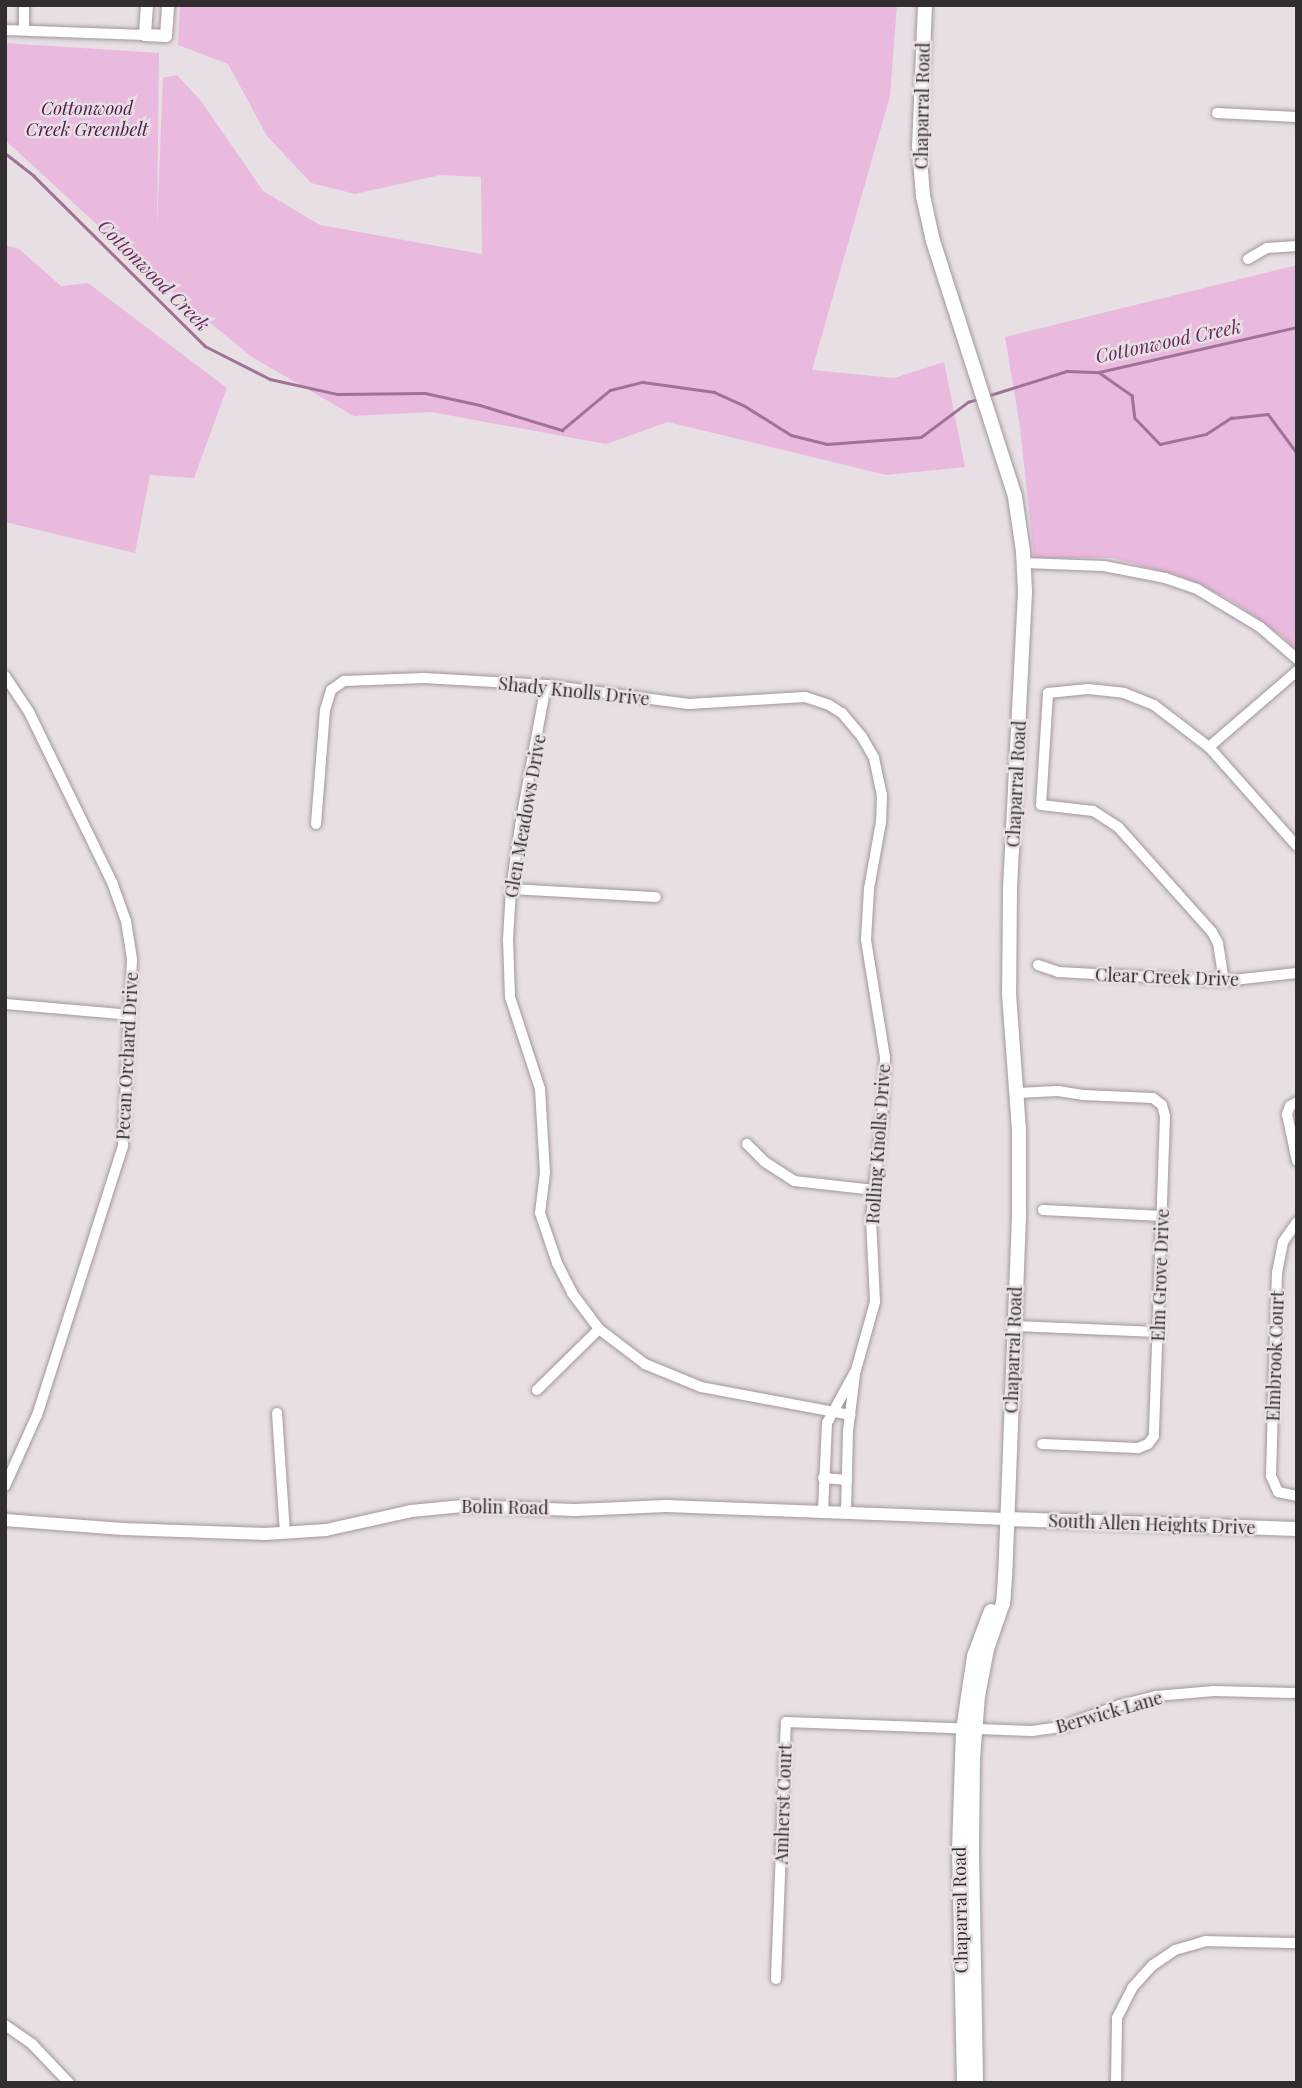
<!DOCTYPE html>
<style>
body{margin:0}
#map{position:relative;width:1302px;height:2088px;overflow:hidden;background:#e8dfe5;font-family:"Playfair Display",serif}
div>[style]{position:absolute}
.green>*{inset:0;background:#e9b9de}
.stream>*{height:2.5px;margin:-1.25px;padding:0 1.25px;transform-origin:1.25px;border-radius:1.25px;background:#a17297}
.roads{filter:drop-shadow(0 0 2px #a0979d) drop-shadow(0 0 2px #a0979d)}
.minor>*{height:10px;margin:-5px;padding:0 5px;transform-origin:5px;border-radius:5px;background:#fff}
.tertiary>*{height:12px;margin:-6px;padding:0 6px;transform-origin:6px;border-radius:6px;background:#fff}
.secondary>*{height:14px;margin:-7px;padding:0 7px;transform-origin:7px;border-radius:7px;background:#fff}
span{translate:-50% -50%;white-space:nowrap;text-align:center;line-height:1.15;-webkit-text-stroke:5px #e8dfe5;paint-order:stroke}
.street-label{font-size:18px;color:#312d30}
.park-label{font-size:18px;color:#521849;font-style:italic}
.water-label{font-size:19px;color:#64295a;font-style:italic}
.frame{position:absolute;inset:0;border:7px solid #312d30;pointer-events:none}
</style>
<div id="map">
<div class="green">
<div style="clip-path:polygon(180px 5px,897px 5px,890px 96px,812px 370px,894px 378px,944px 362px,965px 467px,886px 475px,668px 422px,606px 444px,431px 412px,354px 416px,252px 357px,155px 278px,5px 140px,5px 43px,159px 53px,157px 227px,163px 78px,177px 75px,201px 101px,263px 191px,320px 225px,482px 254px,481px 177px,440px 175px,355px 194px,311px 183px,267px 136px,228px 64px,178px 45px)"></div>
<div style="clip-path:polygon(5px 245px,19px 249px,61px 286px,88px 283px,227px 388px,194px 478px,150px 475px,135px 553px,5px 522px)"></div>
<div style="clip-path:polygon(1297px 265px,1297px 651px,1282px 636px,1229px 599px,1177px 575px,1112px 558px,1034px 558px,1020px 427px,1005px 337px)"></div>
</div>
<div class="stream">
<div style="left:5px;top:153px;width:37px;rotate:38deg"></div>
<div style="left:34px;top:176px;width:241px;rotate:44.8deg"></div>
<div style="left:205px;top:346px;width:73px;rotate:26.9deg"></div>
<div style="left:270px;top:379px;width:69px;rotate:12.6deg"></div>
<div style="left:337px;top:394px;width:88px;rotate:-0.7deg"></div>
<div style="left:425px;top:393px;width:56px;rotate:12.3deg"></div>
<div style="left:480px;top:405px;width:86px;rotate:17deg"></div>
<div style="left:562px;top:430px;width:62px;rotate:-39.8deg"></div>
<div style="left:610px;top:390px;width:34px;rotate:-14deg"></div>
<div style="left:643px;top:382px;width:72px;rotate:8deg"></div>
<div style="left:714px;top:392px;width:34px;rotate:24deg"></div>
<div style="left:745px;top:406px;width:54px;rotate:32.2deg"></div>
<div style="left:791px;top:435px;width:37px;rotate:14deg"></div>
<div style="left:827px;top:444px;width:94px;rotate:-4.3deg"></div>
<div style="left:921px;top:437px;width:59px;rotate:-36.7deg"></div>
<div style="left:968px;top:402px;width:10px;rotate:-17deg"></div>
<div style="left:1100px;top:373px;width:39px;rotate:35deg"></div>
<div style="left:1132px;top:395px;width:23px;rotate:83deg"></div>
<div style="left:1135px;top:418px;width:36px;rotate:46deg"></div>
<div style="left:1160px;top:444px;width:47px;rotate:-12.3deg"></div>
<div style="left:1206px;top:434px;width:30px;rotate:-33deg"></div>
<div style="left:1231px;top:418px;width:37px;rotate:-6deg"></div>
<div style="left:1268px;top:414px;width:49px;rotate:53.4deg"></div>
<div style="left:987px;top:396px;width:84px;rotate:-17.4deg"></div>
<div style="left:1067px;top:371px;width:32px;rotate:2deg"></div>
<div style="left:1099px;top:372px;width:203px;rotate:-12.8deg"></div>
</div>
<div class="roads">
<div class="minor">
<div style="left:5px;top:30px;width:140px;rotate:2deg"></div>
<div style="left:24px;top:30px;width:25px;rotate:-90deg"></div>
<div style="left:1217px;top:113px;width:80px;rotate:2.9deg"></div>
<div style="left:1248px;top:259px;width:22px;rotate:-30deg"></div>
<div style="left:1267px;top:248px;width:30px;rotate:-4deg"></div>
<div style="left:1024px;top:563px;width:80px;rotate:2.1deg"></div>
<div style="left:1104px;top:566px;width:62px;rotate:11.1deg"></div>
<div style="left:1165px;top:578px;width:34px;rotate:19deg"></div>
<div style="left:1197px;top:589px;width:74px;rotate:31.1deg"></div>
<div style="left:1260px;top:627px;width:49px;rotate:40.9deg"></div>
<div style="left:5px;top:676px;width:43px;rotate:56.3deg"></div>
<div style="left:29px;top:712px;width:189px;rotate:64deg"></div>
<div style="left:112px;top:882px;width:41px;rotate:70.3deg"></div>
<div style="left:126px;top:921px;width:39px;rotate:81deg"></div>
<div style="left:132px;top:960px;width:186px;rotate:92.8deg"></div>
<div style="left:123px;top:1146px;width:282px;rotate:107.7deg"></div>
<div style="left:37px;top:1415px;width:78px;rotate:114.3deg"></div>
<div style="left:546px;top:685px;width:137px;rotate:100.5deg"></div>
<div style="left:521px;top:820px;width:70px;rotate:98.2deg"></div>
<div style="left:511px;top:889px;width:50px;rotate:93.4deg"></div>
<div style="left:508px;top:939px;width:58px;rotate:88deg"></div>
<div style="left:510px;top:997px;width:97px;rotate:71.9deg"></div>
<div style="left:540px;top:1089px;width:84px;rotate:86.6deg"></div>
<div style="left:545px;top:1173px;width:40px;rotate:97.1deg"></div>
<div style="left:540px;top:1213px;width:53px;rotate:71.2deg"></div>
<div style="left:557px;top:1263px;width:34px;rotate:63deg"></div>
<div style="left:572px;top:1293px;width:45px;rotate:53.1deg"></div>
<div style="left:599px;top:1329px;width:58px;rotate:37.3deg"></div>
<div style="left:645px;top:1364px;width:61px;rotate:22.3deg"></div>
<div style="left:701px;top:1387px;width:152px;rotate:10.6deg"></div>
<div style="left:1209px;top:747px;width:116px;rotate:-40.8deg"></div>
<div style="left:316px;top:824px;width:114px;rotate:-85.5deg"></div>
<div style="left:325px;top:710px;width:21px;rotate:-73deg"></div>
<div style="left:331px;top:690px;width:16px;rotate:-35deg"></div>
<div style="left:344px;top:681px;width:80px;rotate:-2.1deg"></div>
<div style="left:424px;top:678px;width:122px;rotate:3.3deg"></div>
<div style="left:546px;top:685px;width:144px;rotate:7.6deg"></div>
<div style="left:689px;top:704px;width:116px;rotate:-3.5deg"></div>
<div style="left:805px;top:697px;width:25px;rotate:18deg"></div>
<div style="left:829px;top:705px;width:15px;rotate:32deg"></div>
<div style="left:842px;top:713px;width:31px;rotate:50deg"></div>
<div style="left:862px;top:737px;width:24px;rotate:60deg"></div>
<div style="left:874px;top:758px;width:38px;rotate:78deg"></div>
<div style="left:882px;top:795px;width:27px;rotate:92deg"></div>
<div style="left:881px;top:822px;width:68px;rotate:100.2deg"></div>
<div style="left:869px;top:889px;width:51px;rotate:93.4deg"></div>
<div style="left:866px;top:940px;width:119px;rotate:80.8deg"></div>
<div style="left:885px;top:1057px;width:48px;rotate:92.4deg"></div>
<div style="left:883px;top:1105px;width:115px;rotate:96deg"></div>
<div style="left:871px;top:1219px;width:83px;rotate:87.2deg"></div>
<div style="left:875px;top:1302px;width:71px;rotate:105.6deg"></div>
<div style="left:856px;top:1370px;width:60px;rotate:118.7deg"></div>
<div style="left:827px;top:1423px;width:88px;rotate:92.6deg"></div>
<div style="left:511px;top:889px;width:145px;rotate:3.2deg"></div>
<div style="left:1038px;top:965px;width:21px;rotate:19deg"></div>
<div style="left:1058px;top:972px;width:166px;rotate:3.1deg"></div>
<div style="left:1224px;top:981px;width:73px;rotate:-6.3deg"></div>
<div style="left:1224px;top:981px;width:38px;rotate:-99deg"></div>
<div style="left:1218px;top:943px;width:13px;rotate:-119deg"></div>
<div style="left:1212px;top:932px;width:141px;rotate:-131.8deg"></div>
<div style="left:1118px;top:827px;width:30px;rotate:-147deg"></div>
<div style="left:1093px;top:811px;width:52px;rotate:-173.4deg"></div>
<div style="left:1041px;top:805px;width:112px;rotate:-86.4deg"></div>
<div style="left:1048px;top:693px;width:40px;rotate:-5.7deg"></div>
<div style="left:1088px;top:689px;width:36px;rotate:6deg"></div>
<div style="left:1124px;top:693px;width:32px;rotate:22deg"></div>
<div style="left:1154px;top:705px;width:69px;rotate:37.4deg"></div>
<div style="left:1209px;top:747px;width:132px;rotate:48.4deg"></div>
<div style="left:5px;top:1004px;width:125px;rotate:5deg"></div>
<div style="left:1017px;top:1093px;width:41px;rotate:-2.8deg"></div>
<div style="left:1058px;top:1091px;width:25px;rotate:9deg"></div>
<div style="left:1083px;top:1095px;width:70px;rotate:2.5deg"></div>
<div style="left:1153px;top:1098px;width:11px;rotate:38deg"></div>
<div style="left:1162px;top:1105px;width:11px;rotate:75deg"></div>
<div style="left:1165px;top:1116px;width:320px;rotate:92deg"></div>
<div style="left:1154px;top:1436px;width:10px;rotate:127deg"></div>
<div style="left:1148px;top:1444px;width:11px;rotate:158deg"></div>
<div style="left:1138px;top:1448px;width:96px;rotate:-177.6deg"></div>
<div style="left:1297px;top:1102px;width:8px;rotate:150deg"></div>
<div style="left:1290px;top:1106px;width:9px;rotate:111deg"></div>
<div style="left:1287px;top:1114px;width:48px;rotate:78deg"></div>
<div style="left:747px;top:1144px;width:25px;rotate:45deg"></div>
<div style="left:765px;top:1162px;width:35px;rotate:33deg"></div>
<div style="left:794px;top:1181px;width:81px;rotate:6.4deg"></div>
<div style="left:1043px;top:1210px;width:119px;rotate:2.9deg"></div>
<div style="left:1297px;top:1222px;width:24px;rotate:125deg"></div>
<div style="left:1283px;top:1242px;width:31px;rotate:101deg"></div>
<div style="left:1277px;top:1272px;width:204px;rotate:91.7deg"></div>
<div style="left:1271px;top:1476px;width:17px;rotate:66deg"></div>
<div style="left:1278px;top:1492px;width:19px;rotate:12deg"></div>
<div style="left:1014px;top:1326px;width:144px;rotate:2.4deg"></div>
<div style="left:537px;top:1390px;width:87px;rotate:-44.5deg"></div>
<div style="left:277px;top:1413px;width:120px;rotate:86.2deg"></div>
<div style="left:823px;top:1478px;width:24px;rotate:5deg"></div>
<div style="left:846px;top:1512px;width:81px;rotate:-88.6deg"></div>
<div style="left:848px;top:1431px;width:57px;rotate:-83deg"></div>
<div style="left:776px;top:1979px;width:257px;rotate:-87.8deg"></div>
<div style="left:786px;top:1722px;width:246px;rotate:2.1deg"></div>
<div style="left:1032px;top:1731px;width:29px;rotate:-8deg"></div>
<div style="left:1061px;top:1727px;width:63px;rotate:-20.4deg"></div>
<div style="left:1120px;top:1705px;width:37px;rotate:-14deg"></div>
<div style="left:1156px;top:1696px;width:58px;rotate:-4.9deg"></div>
<div style="left:1214px;top:1691px;width:83px;rotate:1.4deg"></div>
<div style="left:5px;top:2025px;width:33px;rotate:35deg"></div>
<div style="left:32px;top:2044px;width:54px;rotate:46.5deg"></div>
<div style="left:1116px;top:2083px;width:65px;rotate:-89.1deg"></div>
<div style="left:1117px;top:2018px;width:34px;rotate:-63deg"></div>
<div style="left:1132px;top:1988px;width:31px;rotate:-48deg"></div>
<div style="left:1153px;top:1965px;width:27px;rotate:-34deg"></div>
<div style="left:1175px;top:1950px;width:32px;rotate:-16deg"></div>
<div style="left:1206px;top:1941px;width:91px;rotate:1.3deg"></div>
</div>
<div class="tertiary">
<div style="left:147px;top:5px;width:30px;rotate:94deg"></div>
<div style="left:145px;top:35px;width:21px;rotate:3deg"></div>
<div style="left:166px;top:36px;width:31px;rotate:-86deg"></div>
<div style="left:5px;top:1520px;width:118px;rotate:4.4deg"></div>
<div style="left:123px;top:1529px;width:142px;rotate:2deg"></div>
<div style="left:265px;top:1534px;width:61px;rotate:-3.8deg"></div>
<div style="left:326px;top:1530px;width:87px;rotate:-12.6deg"></div>
<div style="left:411px;top:1511px;width:52px;rotate:-5.5deg"></div>
<div style="left:463px;top:1506px;width:112px;rotate:2deg"></div>
<div style="left:575px;top:1510px;width:91px;rotate:-2.5deg"></div>
<div style="left:666px;top:1506px;width:341px;rotate:2.2deg"></div>
</div>
<div class="secondary">
<div style="left:925px;top:5px;width:141px;rotate:92.4deg"></div>
<div style="left:919px;top:146px;width:50px;rotate:85.4deg"></div>
<div style="left:923px;top:196px;width:46px;rotate:77.5deg"></div>
<div style="left:933px;top:241px;width:269px;rotate:72.2deg"></div>
<div style="left:1015px;top:497px;width:55px;rotate:81.6deg"></div>
<div style="left:1023px;top:551px;width:41px;rotate:87.2deg"></div>
<div style="left:1025px;top:592px;width:297px;rotate:92.9deg"></div>
<div style="left:1010px;top:889px;width:105px;rotate:90.5deg"></div>
<div style="left:1009px;top:994px;width:136px;rotate:85.8deg"></div>
<div style="left:1019px;top:1130px;width:86px;rotate:90deg"></div>
<div style="left:1019px;top:1216px;width:361px;rotate:92.2deg"></div>
<div style="left:1005px;top:1577px;width:26px;rotate:94deg"></div>
<div style="left:1003px;top:1603px;width:49px;rotate:109.2deg"></div>
<div style="left:987px;top:1649px;width:48px;rotate:100.8deg"></div>
<div style="left:978px;top:1696px;width:62px;rotate:94.6deg"></div>
<div style="left:973px;top:1758px;width:92px;rotate:90.6deg"></div>
<div style="left:972px;top:1850px;width:233px;rotate:89deg"></div>
<div style="left:1007px;top:1519px;width:290px;rotate:2deg"></div>
<div style="left:964px;top:2083px;width:233px;rotate:-91.2deg"></div>
<div style="left:959px;top:1850px;width:120px;rotate:-88.1deg"></div>
<div style="left:963px;top:1730px;width:75px;rotate:-81.5deg"></div>
<div style="left:974px;top:1656px;width:48px;rotate:-69.3deg"></div>
</div>
</div>
<div class="street-label">
<span style="left:922px;top:106px;rotate:-89deg">Chaparral Road</span>
<span style="left:574px;top:691px;rotate:6deg">Shady Knolls Drive</span>
<span style="left:1016px;top:784px;rotate:-87deg">Chaparral Road</span>
<span style="left:525px;top:816px;rotate:-80deg">Glen Meadows Drive</span>
<span style="left:1167px;top:977px;rotate:2deg">Clear Creek Drive</span>
<span style="left:127px;top:1056px;rotate:-87deg">Pecan Orchard Drive</span>
<span style="left:878px;top:1144px;rotate:-86deg">Rolling Knolls Drive</span>
<span style="left:1160px;top:1275px;rotate:-88deg">Elm Grove Drive</span>
<span style="left:1013px;top:1350px;rotate:-88deg">Chaparral Road</span>
<span style="left:1275px;top:1356px;rotate:-88deg">Elmbrook Court</span>
<span style="left:505px;top:1507px;rotate:1deg">Bolin Road</span>
<span style="left:1152px;top:1524px;rotate:2deg">South Allen Heights Drive</span>
<span style="left:1109px;top:1712px;rotate:-16deg">Berwick Lane</span>
<span style="left:783px;top:1804px;rotate:-88deg">Amherst Court</span>
<span style="left:960px;top:1910px;rotate:-91deg">Chaparral Road</span>
</div>
<div class="park-label">
<span style="left:87px;top:119px">Cottonwood<br>Creek Greenbelt</span>
</div>
<div class="water-label">
<span style="left:154px;top:275px;rotate:45deg">Cottonwood Creek</span>
<span style="left:1168px;top:341px;rotate:-12deg">Cottonwood Creek</span>
</div>
<div class="frame"></div>
</div>
